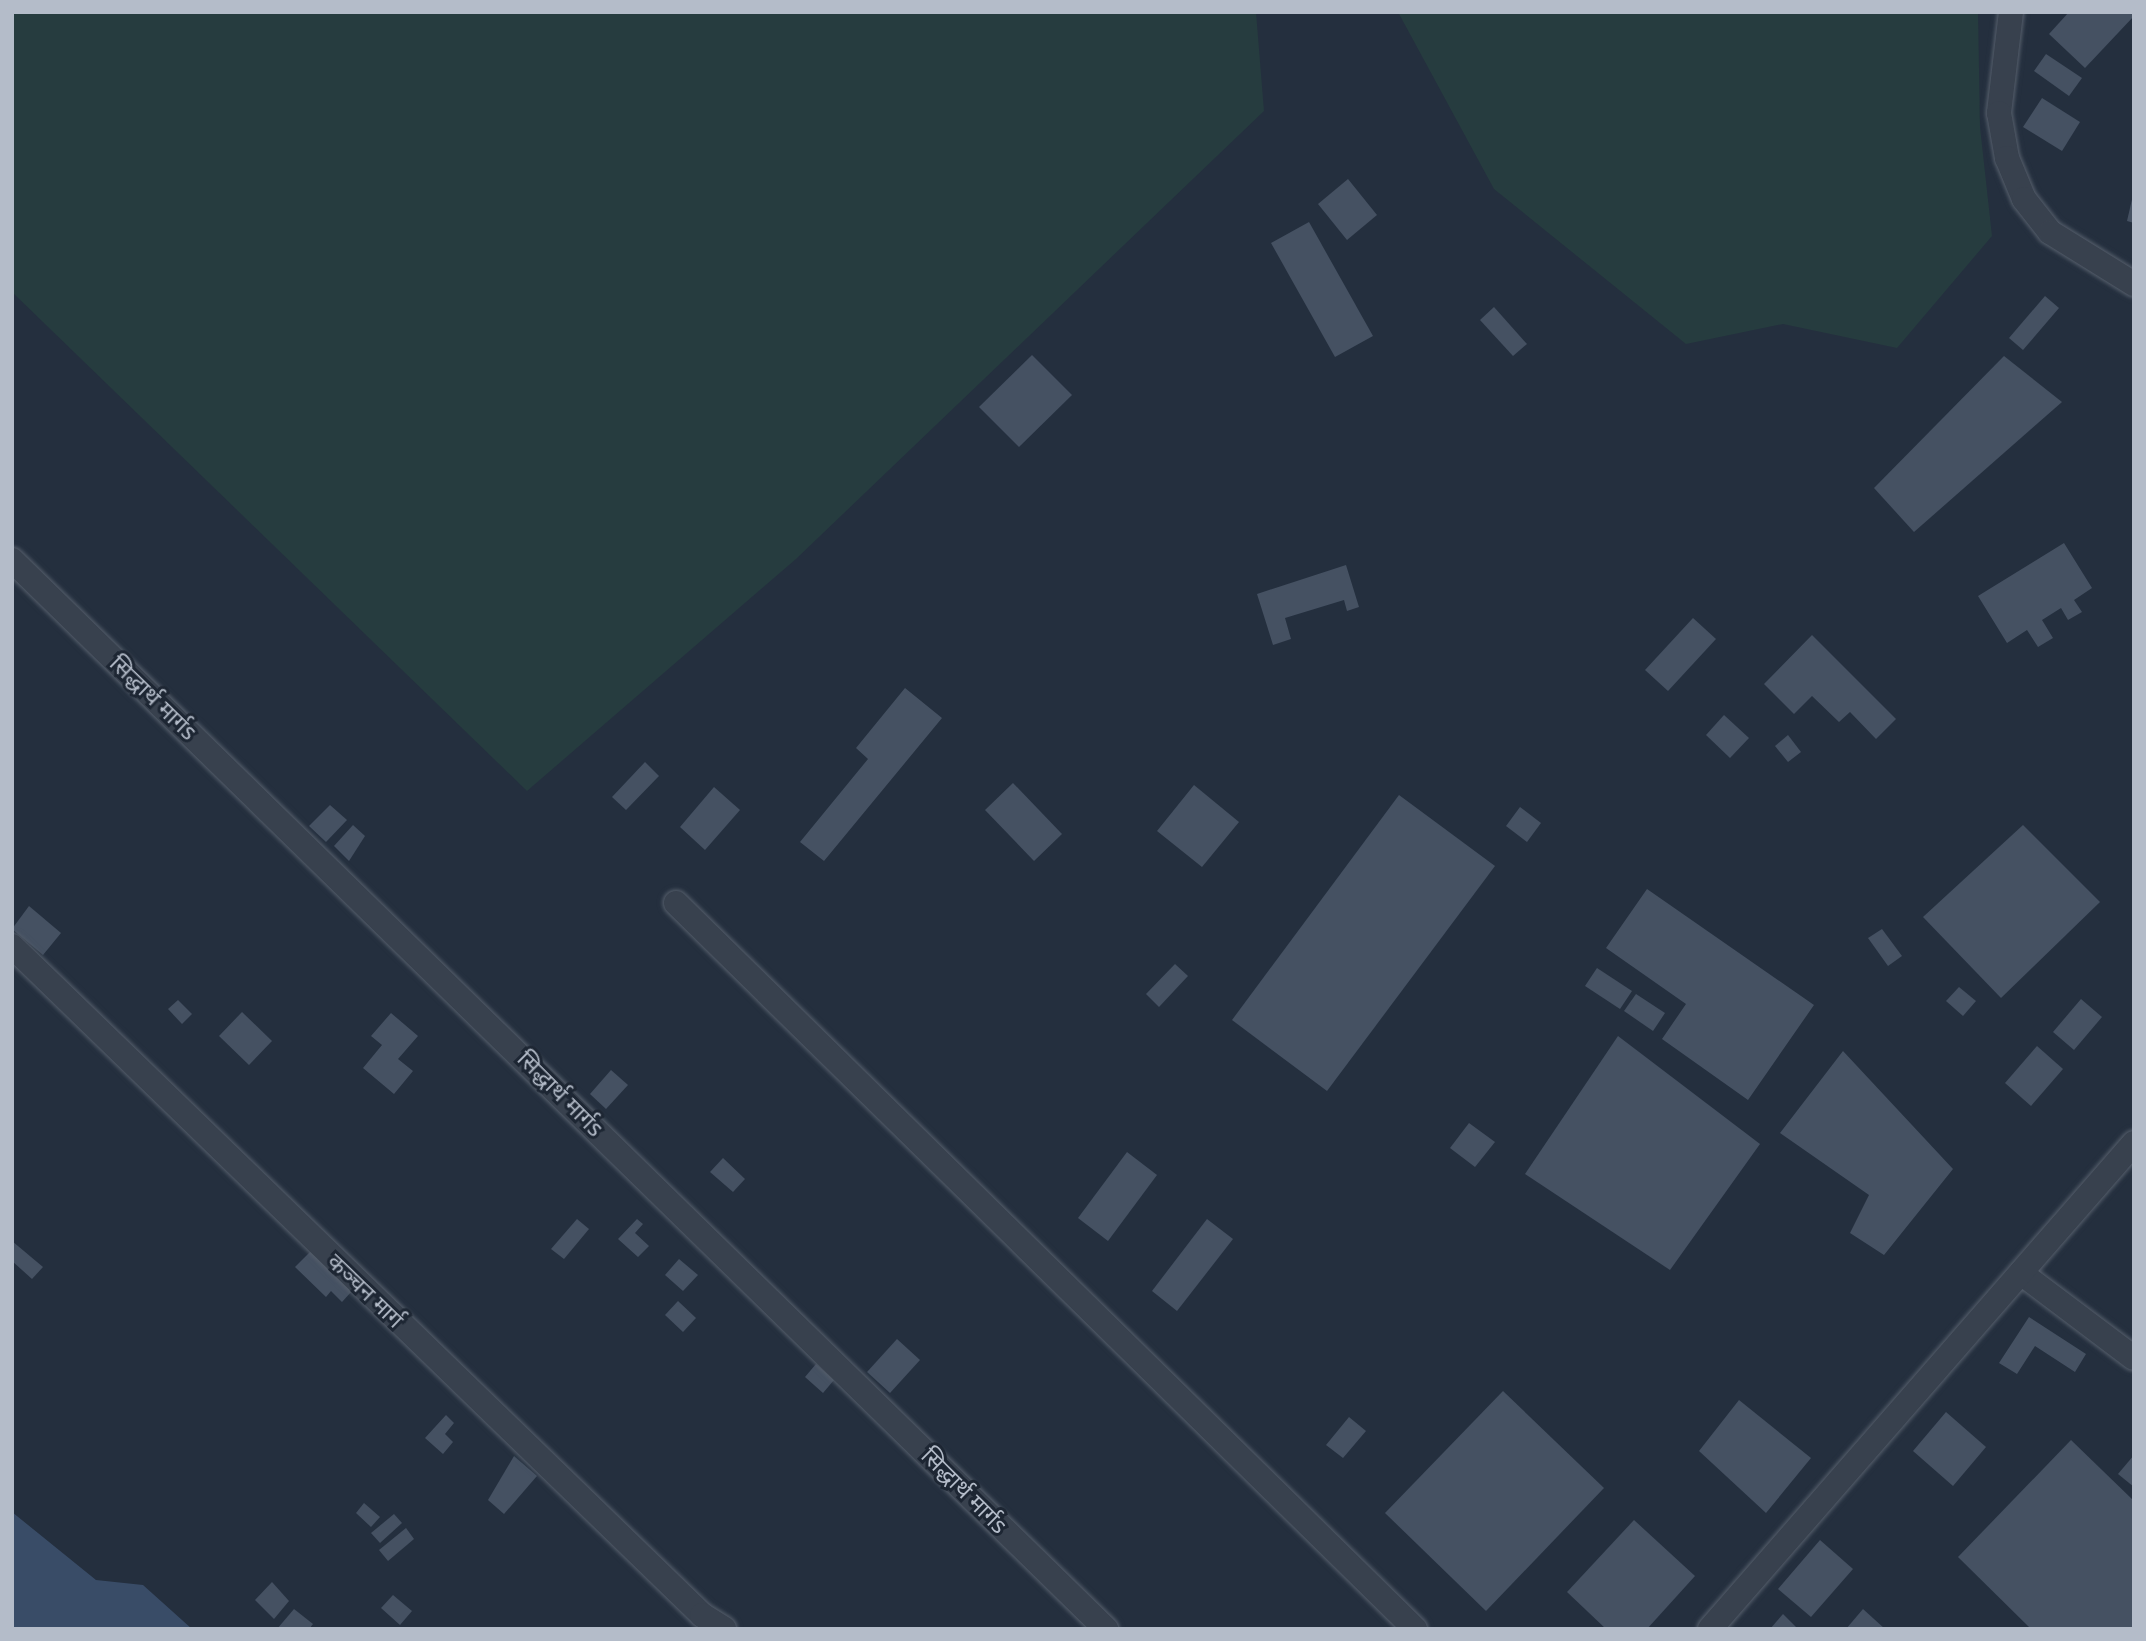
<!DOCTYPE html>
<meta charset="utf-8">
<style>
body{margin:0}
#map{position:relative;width:2146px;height:1641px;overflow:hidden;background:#242f3e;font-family:"Noto Sans","Noto Sans Devanagari",sans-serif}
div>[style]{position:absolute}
.green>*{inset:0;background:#263c3f}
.water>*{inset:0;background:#394c67}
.building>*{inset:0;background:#455162}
.roads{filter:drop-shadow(0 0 2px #565f6c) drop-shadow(0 0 2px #565f6c)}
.minor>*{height:24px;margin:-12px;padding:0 12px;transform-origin:12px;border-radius:12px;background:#38414e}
span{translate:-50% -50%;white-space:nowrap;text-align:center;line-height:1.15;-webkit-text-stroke:6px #1d2633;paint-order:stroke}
.street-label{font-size:23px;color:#b4bcc9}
.frame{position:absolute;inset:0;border:14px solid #b4bcc9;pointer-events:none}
</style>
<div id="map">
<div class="green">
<div style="clip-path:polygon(12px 12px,1256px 12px,1264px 111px,796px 559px,527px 791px,12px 292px)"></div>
<div style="clip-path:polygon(1398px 12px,1978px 12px,1980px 127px,1992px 236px,1897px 348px,1783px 324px,1686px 344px,1494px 189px)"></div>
</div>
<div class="water">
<div style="clip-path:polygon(12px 1512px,96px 1580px,143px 1585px,192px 1629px,12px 1629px)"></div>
</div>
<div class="building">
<div style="clip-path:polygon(2069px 12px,2132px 12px,2134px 16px,2085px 68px,2049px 34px)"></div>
<div style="clip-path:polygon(2046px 54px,2082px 78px,2069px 96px,2034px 71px)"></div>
<div style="clip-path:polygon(2042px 98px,2080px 122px,2062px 151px,2023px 127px)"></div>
<div style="clip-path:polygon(1348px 179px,1377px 215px,1347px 240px,1318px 204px)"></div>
<div style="clip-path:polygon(2133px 195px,2134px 195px,2134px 223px,2127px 221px)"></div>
<div style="clip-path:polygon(1309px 222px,1373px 336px,1335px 357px,1271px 243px)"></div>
<div style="clip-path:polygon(2045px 296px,2059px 308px,2023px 350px,2009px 338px)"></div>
<div style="clip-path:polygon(1494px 307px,1527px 344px,1513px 356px,1480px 320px)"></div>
<div style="clip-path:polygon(1032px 355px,1072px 395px,1019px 447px,979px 407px)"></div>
<div style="clip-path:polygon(2004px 356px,2062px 402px,1914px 532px,1874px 488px)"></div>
<div style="clip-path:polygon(2064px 543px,2092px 588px,2074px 600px,2082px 612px,2068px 620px,2061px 608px,2042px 620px,2053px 638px,2038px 647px,2027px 630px,2007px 643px,1978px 596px)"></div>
<div style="clip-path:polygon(1346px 565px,1359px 607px,1347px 611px,1344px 600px,1285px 618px,1291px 639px,1273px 645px,1257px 594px)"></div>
<div style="clip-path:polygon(1693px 618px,1716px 639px,1668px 691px,1645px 670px)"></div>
<div style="clip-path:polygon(1812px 635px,1896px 719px,1876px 739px,1850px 712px,1839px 722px,1812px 696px,1794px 714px,1764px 684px)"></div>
<div style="clip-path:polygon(905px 688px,942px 718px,824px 861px,800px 842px,868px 759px,856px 748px)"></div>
<div style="clip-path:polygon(1724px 715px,1749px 738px,1730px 758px,1706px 735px)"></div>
<div style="clip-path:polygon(1788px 735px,1801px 752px,1788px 762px,1775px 746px)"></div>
<div style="clip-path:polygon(645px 762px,659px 776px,626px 810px,612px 797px)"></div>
<div style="clip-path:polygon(1013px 783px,1062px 834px,1034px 861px,985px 810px)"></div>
<div style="clip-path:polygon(1194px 785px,1239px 822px,1202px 867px,1157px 831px)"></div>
<div style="clip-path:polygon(714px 787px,740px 810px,705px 850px,680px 827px)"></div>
<div style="clip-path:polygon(1399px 795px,1495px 866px,1327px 1091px,1232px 1020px)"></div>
<div style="clip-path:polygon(330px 805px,347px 820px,326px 842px,309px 826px)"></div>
<div style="clip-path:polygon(1520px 807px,1541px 823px,1527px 842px,1506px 826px)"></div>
<div style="clip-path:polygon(353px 825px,365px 836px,349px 861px,334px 846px)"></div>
<div style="clip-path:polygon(2023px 825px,2100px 902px,2001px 998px,1923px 917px)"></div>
<div style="clip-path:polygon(1647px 889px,1814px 1005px,1748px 1100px,1662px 1039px,1686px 1004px,1606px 948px)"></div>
<div style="clip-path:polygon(29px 906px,61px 933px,43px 955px,12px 929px)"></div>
<div style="clip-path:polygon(1882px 929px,1902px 956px,1888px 966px,1868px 938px)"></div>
<div style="clip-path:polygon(1175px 964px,1188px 976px,1159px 1007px,1146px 994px)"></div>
<div style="clip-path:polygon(1597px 968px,1632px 991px,1620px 1009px,1585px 986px)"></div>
<div style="clip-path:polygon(1959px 987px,1976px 1001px,1963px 1016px,1946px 1001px)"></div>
<div style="clip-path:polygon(1636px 994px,1665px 1013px,1653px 1031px,1624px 1011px)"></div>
<div style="clip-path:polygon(2081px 999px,2102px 1017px,2074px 1050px,2053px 1032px)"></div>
<div style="clip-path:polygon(178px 1000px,192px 1014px,182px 1024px,168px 1009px)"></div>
<div style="clip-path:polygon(242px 1012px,272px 1041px,249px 1065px,219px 1036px)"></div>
<div style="clip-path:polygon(391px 1013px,418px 1036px,398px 1059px,413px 1071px,394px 1094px,363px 1068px,382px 1045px,371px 1036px)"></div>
<div style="clip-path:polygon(1618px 1036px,1760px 1144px,1670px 1270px,1525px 1174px)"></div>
<div style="clip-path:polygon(2037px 1046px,2063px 1069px,2031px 1106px,2005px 1083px)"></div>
<div style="clip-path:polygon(1843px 1051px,1953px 1169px,1884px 1255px,1850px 1233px,1869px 1195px,1780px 1133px)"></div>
<div style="clip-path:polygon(611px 1070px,628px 1085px,606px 1109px,590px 1094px)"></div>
<div style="clip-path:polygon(1469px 1123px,1495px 1142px,1475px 1167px,1450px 1148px)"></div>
<div style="clip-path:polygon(1127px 1152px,1157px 1175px,1108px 1241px,1078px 1218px)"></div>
<div style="clip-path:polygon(723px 1158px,745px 1179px,733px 1192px,710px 1172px)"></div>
<div style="clip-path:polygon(577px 1219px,589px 1229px,564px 1259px,551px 1249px)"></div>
<div style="clip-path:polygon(637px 1219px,643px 1224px,635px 1233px,649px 1246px,638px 1257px,618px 1239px)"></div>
<div style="clip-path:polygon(1207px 1219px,1233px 1239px,1177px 1311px,1152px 1291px)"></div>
<div style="clip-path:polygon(12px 1241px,43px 1267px,32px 1279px,12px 1261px)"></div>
<div style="clip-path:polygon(311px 1251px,352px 1291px,342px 1302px,331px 1291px,326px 1297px,295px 1267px)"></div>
<div style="clip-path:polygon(679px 1259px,698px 1275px,683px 1291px,665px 1275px)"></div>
<div style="clip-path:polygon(678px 1301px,696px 1318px,683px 1332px,665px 1315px)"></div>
<div style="clip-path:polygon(2029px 1317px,2086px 1354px,2075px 1372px,2035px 1346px,2017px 1374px,1999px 1363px)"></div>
<div style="clip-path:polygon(897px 1339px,920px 1360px,890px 1393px,867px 1372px)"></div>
<div style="clip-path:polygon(816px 1364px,834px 1380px,823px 1393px,805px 1377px)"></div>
<div style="clip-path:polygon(1503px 1391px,1604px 1488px,1486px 1611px,1385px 1513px)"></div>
<div style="clip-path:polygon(1739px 1400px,1811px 1458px,1766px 1513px,1699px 1451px)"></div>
<div style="clip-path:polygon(1946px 1412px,1986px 1447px,1953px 1486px,1913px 1451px)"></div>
<div style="clip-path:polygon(446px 1415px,454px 1423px,445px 1434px,453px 1442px,443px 1454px,425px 1438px)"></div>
<div style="clip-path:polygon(1349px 1417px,1366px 1431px,1343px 1458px,1326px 1445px)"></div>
<div style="clip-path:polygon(2071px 1440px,2134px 1501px,2134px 1629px,2031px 1629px,1958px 1557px)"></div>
<div style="clip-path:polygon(2134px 1455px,2134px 1487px,2118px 1474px)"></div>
<div style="clip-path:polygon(514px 1456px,537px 1476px,504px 1514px,488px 1500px)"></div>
<div style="clip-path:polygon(364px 1503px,380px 1517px,371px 1527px,356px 1513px)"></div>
<div style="clip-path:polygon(394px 1514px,402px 1523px,380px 1543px,371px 1533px)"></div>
<div style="clip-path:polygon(1634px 1520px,1695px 1576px,1647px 1629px,1606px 1629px,1567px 1592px)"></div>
<div style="clip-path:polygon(406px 1528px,414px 1539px,388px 1561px,379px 1550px)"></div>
<div style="clip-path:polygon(1820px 1540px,1853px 1569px,1811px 1617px,1778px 1589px)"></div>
<div style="clip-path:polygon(272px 1582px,289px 1601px,274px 1619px,255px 1600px)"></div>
<div style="clip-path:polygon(393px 1595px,412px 1611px,400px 1625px,381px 1608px)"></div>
<div style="clip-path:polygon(294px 1609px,313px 1624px,309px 1629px,277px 1629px)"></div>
<div style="clip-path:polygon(1863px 1609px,1885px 1629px,1846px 1629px)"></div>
<div style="clip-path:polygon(1783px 1614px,1798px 1629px,1770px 1629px)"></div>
</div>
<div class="roads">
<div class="minor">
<div style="left:2011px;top:12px;width:102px;rotate:96.8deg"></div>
<div style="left:1999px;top:113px;width:46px;rotate:79.9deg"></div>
<div style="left:2007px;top:158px;width:44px;rotate:67.5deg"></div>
<div style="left:2024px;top:199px;width:42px;rotate:51.8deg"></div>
<div style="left:2050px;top:232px;width:99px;rotate:31.8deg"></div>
<div style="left:12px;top:560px;width:1530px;rotate:44.34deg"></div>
<div style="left:676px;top:903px;width:1036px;rotate:44.49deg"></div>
<div style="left:12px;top:946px;width:961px;rotate:44.11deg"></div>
<div style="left:702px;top:1615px;width:26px;rotate:32deg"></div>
<div style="left:2021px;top:1273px;width:141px;rotate:37deg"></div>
<div style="left:1710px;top:1629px;width:645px;rotate:-48.9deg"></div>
</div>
</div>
<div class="street-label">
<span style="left:154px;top:697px;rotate:44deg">सिद्धार्थ मार्गs</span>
<span style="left:561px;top:1093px;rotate:45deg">सिद्धार्थ मार्गs</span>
<span style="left:366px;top:1290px;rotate:44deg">कञ्चन मार्ग</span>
<span style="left:965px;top:1490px;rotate:45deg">सिद्धार्थ मार्गs</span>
</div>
<div class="frame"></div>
</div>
